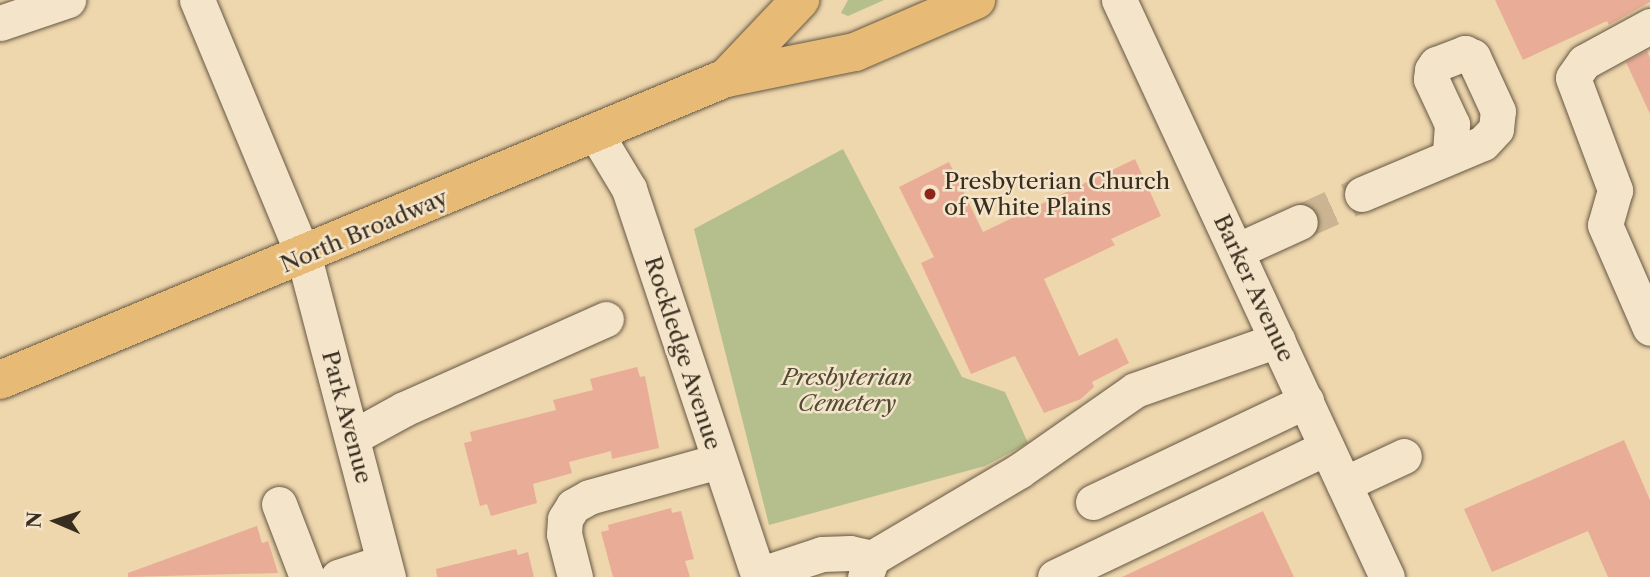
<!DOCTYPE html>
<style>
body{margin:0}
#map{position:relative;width:1650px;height:577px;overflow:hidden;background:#eed6ad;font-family:"Libre Caslon Text",serif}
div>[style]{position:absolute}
.green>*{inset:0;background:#b5be8d}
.building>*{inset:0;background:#e9ad97}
.minor-tunnel>*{height:35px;margin-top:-17.5px;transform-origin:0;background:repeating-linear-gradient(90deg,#cab491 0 35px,transparent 0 53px)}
.roads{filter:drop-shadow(0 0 2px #665843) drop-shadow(0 0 2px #665843)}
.minor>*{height:35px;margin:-17.5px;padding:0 17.5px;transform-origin:17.5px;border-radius:17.5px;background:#f4e4ca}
.major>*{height:38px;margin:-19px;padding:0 19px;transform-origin:19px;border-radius:19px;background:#e7bb76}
.dots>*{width:19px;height:19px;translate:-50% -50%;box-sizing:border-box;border:4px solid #f4e4ca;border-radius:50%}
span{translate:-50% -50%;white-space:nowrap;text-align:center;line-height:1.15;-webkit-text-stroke:5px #f4e4ca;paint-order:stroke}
.poi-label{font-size:23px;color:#382e20}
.left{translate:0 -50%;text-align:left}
.street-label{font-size:23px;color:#382e20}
.park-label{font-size:23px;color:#514b36;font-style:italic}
.north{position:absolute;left:21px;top:486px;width:70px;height:70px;-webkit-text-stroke:5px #f4e4ca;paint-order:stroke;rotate:273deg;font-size:19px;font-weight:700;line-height:28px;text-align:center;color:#382e20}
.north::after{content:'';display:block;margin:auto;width:24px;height:32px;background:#382e20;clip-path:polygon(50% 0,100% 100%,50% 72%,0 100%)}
</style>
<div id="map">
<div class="green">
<div style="clip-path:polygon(848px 0,884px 0,848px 16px,841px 13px)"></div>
<div style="clip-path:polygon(843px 149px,962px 377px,1005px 392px,1028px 443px,985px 466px,769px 525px,694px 229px)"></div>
</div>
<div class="building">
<div style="clip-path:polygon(1495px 0,1650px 0,1650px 2px,1609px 25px,1607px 21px,1523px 60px)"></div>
<div style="clip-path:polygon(1647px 51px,1650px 58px,1650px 114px,1626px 62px)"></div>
<div style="clip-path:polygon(1135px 159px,1161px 216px,1111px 239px,1115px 245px,1044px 279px,1079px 356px,1117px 338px,1129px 363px,1092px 382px,1094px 387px,1081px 399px,1044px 413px,1015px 356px,971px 374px,921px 263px,934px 257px,899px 187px,949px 162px,983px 232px)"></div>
<div style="clip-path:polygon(637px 367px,640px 377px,645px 376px,659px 448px,612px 459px,611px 451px,569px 462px,572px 473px,533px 484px,537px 503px,491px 516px,487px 504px,480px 506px,464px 443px,472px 441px,470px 432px,556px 410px,553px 400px,593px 390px,590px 379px)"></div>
<div style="clip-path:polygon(1624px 440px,1650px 500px,1650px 577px,1608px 577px,1588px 531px,1492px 572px,1464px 509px)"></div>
<div style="clip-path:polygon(671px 508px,672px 513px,681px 511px,694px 559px,685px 561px,690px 577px,613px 577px,601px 532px,609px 530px,608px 525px)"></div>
<div style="clip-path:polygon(1263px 511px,1294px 577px,1122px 577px)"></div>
<div style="clip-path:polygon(257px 526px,262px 543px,268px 541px,278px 573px,128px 577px,128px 573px)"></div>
<div style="clip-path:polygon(516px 549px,518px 555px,528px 552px,534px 577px,437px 577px,436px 569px)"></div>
</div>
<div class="minor-tunnel">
<div style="left:1300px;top:222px;width:68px;rotate:-24.3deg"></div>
</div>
<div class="roads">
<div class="minor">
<div style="left:197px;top:0;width:278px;rotate:67.4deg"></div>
<div style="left:304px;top:257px;width:331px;rotate:75.3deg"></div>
<div style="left:1119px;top:0;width:636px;rotate:65.09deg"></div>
<div style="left:0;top:23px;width:72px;rotate:-18.7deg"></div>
<div style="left:1650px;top:26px;width:75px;rotate:151.4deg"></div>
<div style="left:1584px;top:62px;width:19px;rotate:125deg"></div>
<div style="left:1573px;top:78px;width:120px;rotate:69.4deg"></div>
<div style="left:1615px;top:190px;width:36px;rotate:106deg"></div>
<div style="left:1605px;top:225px;width:112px;rotate:66.4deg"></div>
<div style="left:596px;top:134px;width:64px;rotate:59deg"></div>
<div style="left:629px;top:189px;width:409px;rotate:71.5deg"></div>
<div style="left:1362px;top:194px;width:131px;rotate:-22.9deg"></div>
<div style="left:1483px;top:143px;width:19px;rotate:-47deg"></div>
<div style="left:1496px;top:129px;width:18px;rotate:-84deg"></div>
<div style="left:1498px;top:111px;width:60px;rotate:-114.8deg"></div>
<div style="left:1473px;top:57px;width:9px;rotate:-153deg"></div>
<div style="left:1465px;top:53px;width:31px;rotate:159deg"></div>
<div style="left:1436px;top:64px;width:7px;rotate:124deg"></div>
<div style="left:1432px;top:70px;width:9px;rotate:96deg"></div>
<div style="left:1431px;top:79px;width:50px;rotate:65deg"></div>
<div style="left:1452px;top:124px;width:31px;rotate:94deg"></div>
<div style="left:1236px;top:251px;width:70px;rotate:-24.4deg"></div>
<div style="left:353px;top:437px;width:58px;rotate:-28.8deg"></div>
<div style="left:404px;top:409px;width:221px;rotate:-24deg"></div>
<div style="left:1344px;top:484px;width:66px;rotate:-25deg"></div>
<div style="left:1093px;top:502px;width:236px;rotate:-25.4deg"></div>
<div style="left:279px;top:504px;width:78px;rotate:69deg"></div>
<div style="left:872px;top:558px;width:171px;rotate:-30.6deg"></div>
<div style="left:1019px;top:471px;width:141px;rotate:-34.9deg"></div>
<div style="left:1135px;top:390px;width:151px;rotate:-19.3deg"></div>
<div style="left:758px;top:575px;width:67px;rotate:-18.2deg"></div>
<div style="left:822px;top:554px;width:28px;rotate:-2deg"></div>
<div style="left:850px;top:553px;width:23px;rotate:13deg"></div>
<div style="left:872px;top:558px;width:20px;rotate:110deg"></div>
<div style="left:338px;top:577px;width:48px;rotate:-18.1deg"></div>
<div style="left:575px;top:577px;width:44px;rotate:-104.3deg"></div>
<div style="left:564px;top:534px;width:15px;rotate:-86deg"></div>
<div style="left:565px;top:519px;width:15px;rotate:-58deg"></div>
<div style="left:573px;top:506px;width:18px;rotate:-29deg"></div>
<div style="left:589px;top:497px;width:135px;rotate:-15.5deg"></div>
<div style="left:1055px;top:577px;width:301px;rotate:-25.5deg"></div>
</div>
<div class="major">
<div style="left:726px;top:78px;width:108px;rotate:-46.5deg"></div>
<div style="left:0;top:380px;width:786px;rotate:-22.59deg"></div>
<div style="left:726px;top:78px;width:132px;rotate:-11.4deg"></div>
<div style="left:855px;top:52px;width:132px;rotate:-23.3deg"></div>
</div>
</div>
<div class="dots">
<div style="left:930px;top:194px;background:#8f2418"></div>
</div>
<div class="poi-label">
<span class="left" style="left:944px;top:194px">Presbyterian Church<br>of White Plains</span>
</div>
<div class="street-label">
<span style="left:364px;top:231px;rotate:-23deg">North Broadway</span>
<span style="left:1254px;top:288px;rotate:65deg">Barker Avenue</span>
<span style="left:683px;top:353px;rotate:72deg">Rockledge Avenue</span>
<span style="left:347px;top:417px;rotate:75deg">Park Avenue</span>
</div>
<div class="park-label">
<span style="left:847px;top:390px">Presbyterian<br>Cemetery</span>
</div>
<div class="north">N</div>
</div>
